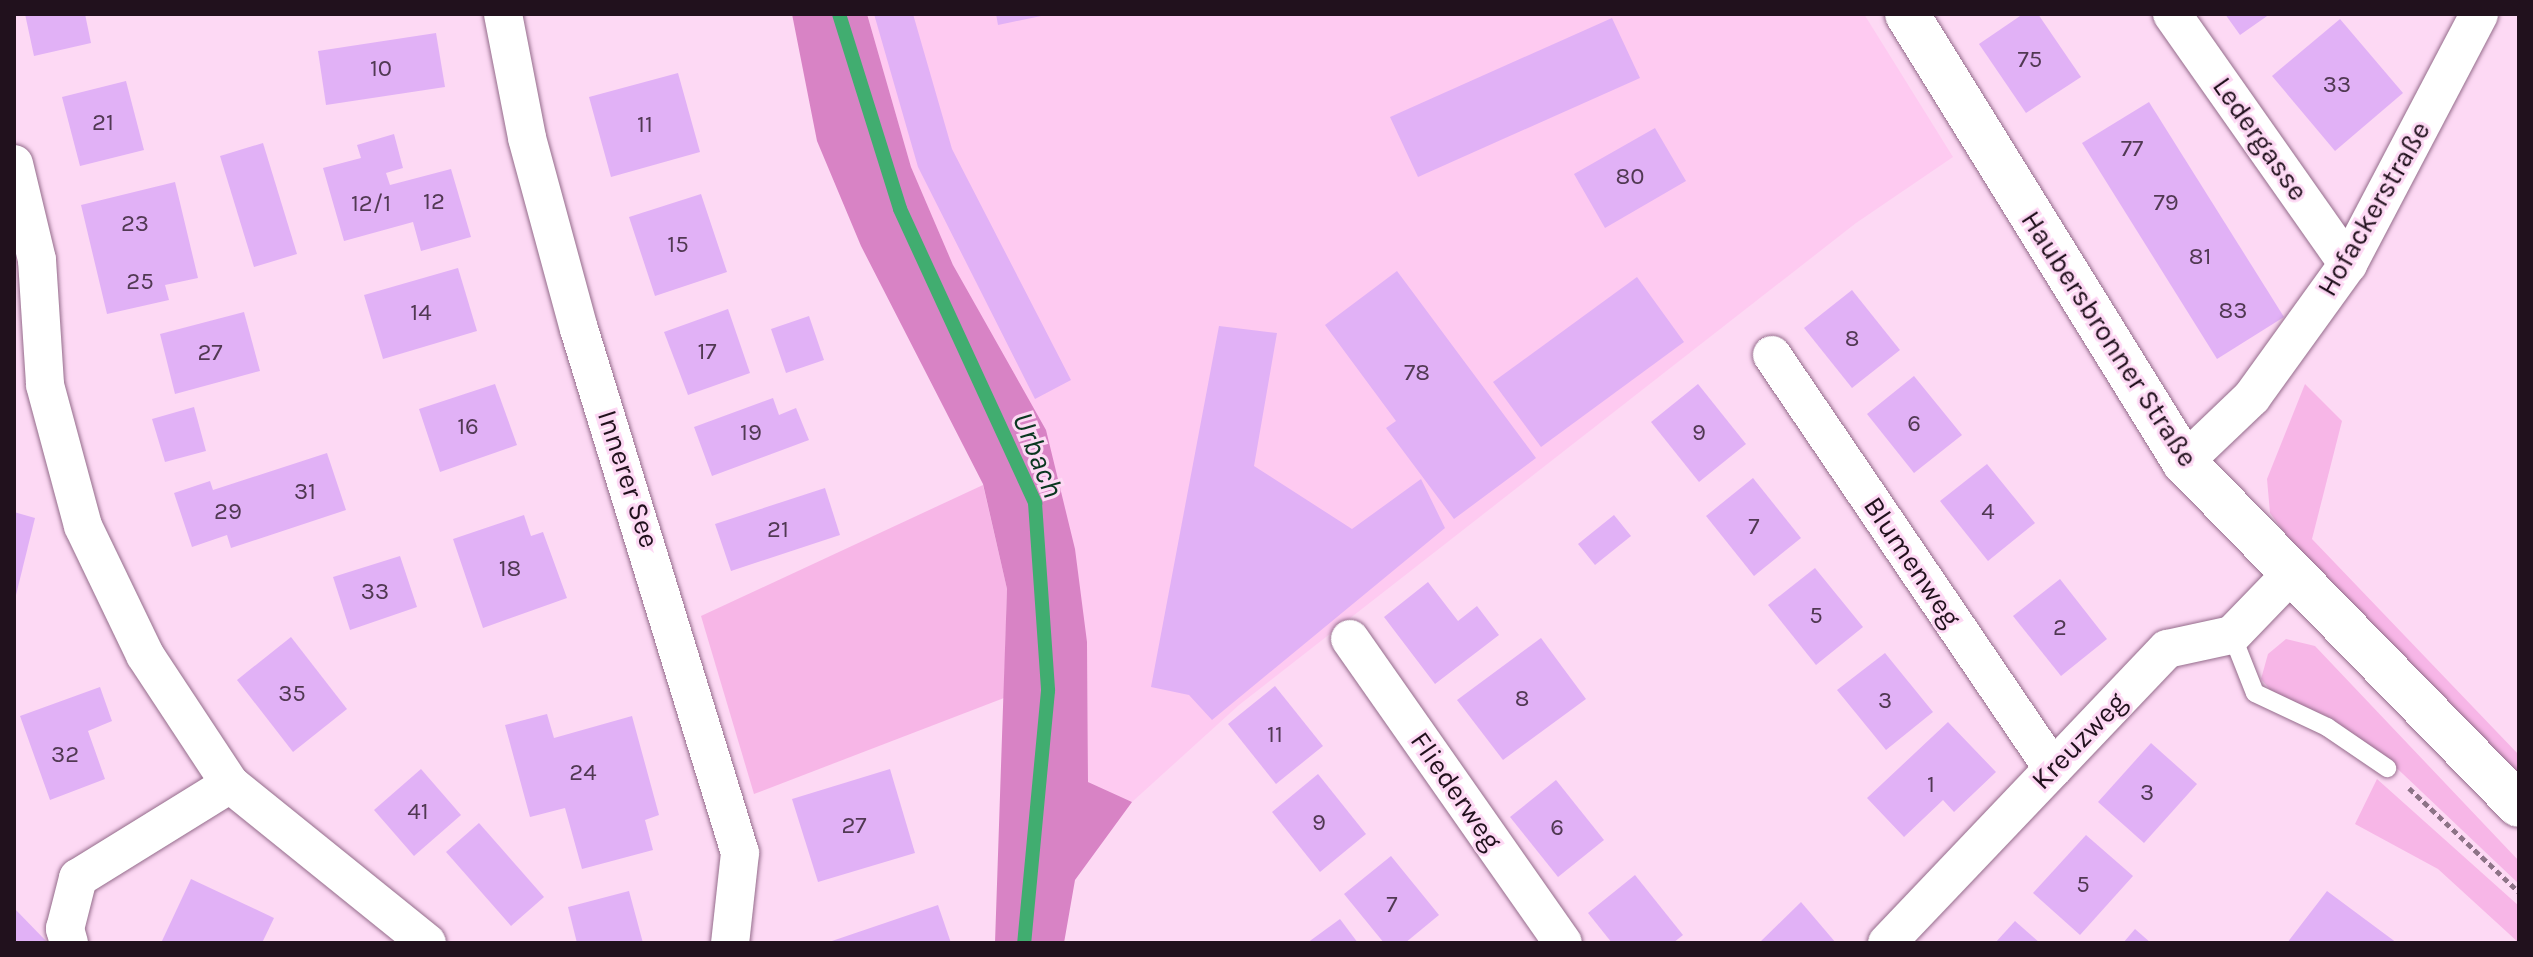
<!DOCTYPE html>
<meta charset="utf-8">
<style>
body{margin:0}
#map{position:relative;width:2533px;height:957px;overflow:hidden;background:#fdd9f4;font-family:Karla,sans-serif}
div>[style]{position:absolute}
.built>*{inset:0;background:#fecaf1}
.green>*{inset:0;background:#f7b6e7}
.forest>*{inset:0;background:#d883c5}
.stream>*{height:14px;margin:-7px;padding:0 7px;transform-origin:7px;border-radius:7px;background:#41ad70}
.building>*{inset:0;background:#e1b1f6}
.path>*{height:5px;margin-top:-2.5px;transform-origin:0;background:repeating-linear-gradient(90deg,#8d7387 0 6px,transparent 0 10px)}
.roads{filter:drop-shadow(0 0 2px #946c8b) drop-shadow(0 0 2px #946c8b)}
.lane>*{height:18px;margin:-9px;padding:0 9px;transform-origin:9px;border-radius:9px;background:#fff}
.street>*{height:38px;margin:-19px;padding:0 19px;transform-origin:19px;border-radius:19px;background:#fff}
.secondary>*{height:44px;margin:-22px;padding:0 22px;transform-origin:22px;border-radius:22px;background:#fff}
span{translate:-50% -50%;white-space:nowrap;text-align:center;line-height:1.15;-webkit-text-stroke:6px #fdd9f4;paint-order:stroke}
.number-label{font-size:24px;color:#513953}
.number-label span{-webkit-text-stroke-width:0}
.street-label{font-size:28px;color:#21111d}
.water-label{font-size:30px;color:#09371f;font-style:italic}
.frame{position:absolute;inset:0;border:16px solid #21111d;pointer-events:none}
</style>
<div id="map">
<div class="built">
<div style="clip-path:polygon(867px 14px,1864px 14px,1953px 157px,1856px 223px,1239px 705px,1132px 802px,1088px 782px,1087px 642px,953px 265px,911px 167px)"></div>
</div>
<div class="green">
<div style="clip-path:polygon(2305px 384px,2342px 421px,2312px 539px,2519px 755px,2519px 789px,2313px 571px,2270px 513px,2267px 479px)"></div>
<div style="clip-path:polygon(983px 485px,1007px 589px,1004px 698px,754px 794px,701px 616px)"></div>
<div style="clip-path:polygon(2286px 639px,2315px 646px,2519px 861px,2519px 884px,2384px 756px,2331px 718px,2274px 694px,2261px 679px,2268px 654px)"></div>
<div style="clip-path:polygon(2377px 779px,2519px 906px,2519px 943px,2438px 869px,2355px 824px)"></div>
</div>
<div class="forest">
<div style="clip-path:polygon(792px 14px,867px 14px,911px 167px,953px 265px,1046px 430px,1075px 549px,1087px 642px,1088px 782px,1132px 802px,1075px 880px,1064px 943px,995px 943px,1007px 589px,983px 484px,861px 246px,817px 141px)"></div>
</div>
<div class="stream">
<div style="left:839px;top:14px;width:204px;rotate:72.6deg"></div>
<div style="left:900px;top:209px;width:324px;rotate:65.3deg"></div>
<div style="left:1035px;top:503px;width:188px;rotate:86deg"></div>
<div style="left:1048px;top:691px;width:253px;rotate:95.4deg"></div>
</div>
<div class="building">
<div style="clip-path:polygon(25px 14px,85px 14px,91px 43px,34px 56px)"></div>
<div style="clip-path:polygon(874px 14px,913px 14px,952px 149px,1071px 380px,1035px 399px,918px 167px)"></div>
<div style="clip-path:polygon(996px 14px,1046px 14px,1046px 15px,998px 25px)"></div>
<div style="clip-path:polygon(2023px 14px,2038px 14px,2081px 77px,2026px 113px,1979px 44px)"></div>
<div style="clip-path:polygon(2225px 14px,2270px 14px,2240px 35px)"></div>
<div style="clip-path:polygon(1612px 18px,1640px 78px,1418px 177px,1390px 117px)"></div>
<div style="clip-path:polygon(2340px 19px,2403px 93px,2335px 151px,2272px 76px)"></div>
<div style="clip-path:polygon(436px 33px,445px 87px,326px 105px,318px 51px)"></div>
<div style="clip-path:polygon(678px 73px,700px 152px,611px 177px,589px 97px)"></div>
<div style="clip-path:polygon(126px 81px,144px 150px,80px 166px,62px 97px)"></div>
<div style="clip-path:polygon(2149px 102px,2284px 317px,2217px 359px,2082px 143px)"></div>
<div style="clip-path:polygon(1655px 128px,1686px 181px,1605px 228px,1574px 174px)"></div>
<div style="clip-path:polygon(394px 134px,403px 168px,386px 173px,390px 185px,451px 169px,471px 237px,421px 251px,413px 222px,344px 241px,323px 168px,361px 158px,357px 145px)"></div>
<div style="clip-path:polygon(263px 143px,297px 254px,254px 267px,220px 156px)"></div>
<div style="clip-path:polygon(175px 182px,198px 278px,165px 285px,169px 300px,107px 314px,81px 205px)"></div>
<div style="clip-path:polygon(701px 194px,727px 272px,655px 296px,629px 217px)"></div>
<div style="clip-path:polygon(458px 268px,477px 331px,383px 359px,364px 295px)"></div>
<div style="clip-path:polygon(1397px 271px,1536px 458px,1454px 519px,1386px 428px,1396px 421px,1325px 325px)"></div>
<div style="clip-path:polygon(1637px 277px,1684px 342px,1541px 447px,1493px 382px)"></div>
<div style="clip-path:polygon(1852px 290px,1900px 350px,1852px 388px,1804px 328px)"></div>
<div style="clip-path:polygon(728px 309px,750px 373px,688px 395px,664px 332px)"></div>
<div style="clip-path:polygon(244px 312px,260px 371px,175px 394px,160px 334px)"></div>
<div style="clip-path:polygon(809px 316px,824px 360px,786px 373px,771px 329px)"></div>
<div style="clip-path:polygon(1219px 326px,1277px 333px,1254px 466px,1352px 529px,1421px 479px,1445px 528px,1212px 720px,1189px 695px,1151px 687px)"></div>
<div style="clip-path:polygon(1914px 376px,1962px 435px,1914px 473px,1867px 414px)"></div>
<div style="clip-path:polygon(495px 384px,517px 445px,440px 472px,419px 409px)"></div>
<div style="clip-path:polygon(1698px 384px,1746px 444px,1699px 482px,1651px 422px)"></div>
<div style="clip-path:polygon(773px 398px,779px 415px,796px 408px,809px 440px,712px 476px,694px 427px)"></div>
<div style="clip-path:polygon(194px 407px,206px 451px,165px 462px,152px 419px)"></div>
<div style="clip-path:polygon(327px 453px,346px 510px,231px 548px,227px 535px,192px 547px,174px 493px,210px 481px,213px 490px)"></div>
<div style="clip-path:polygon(1987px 464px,2035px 523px,1988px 561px,1940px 501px)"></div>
<div style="clip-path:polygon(1753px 478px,1801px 538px,1754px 576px,1706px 516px)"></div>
<div style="clip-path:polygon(825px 488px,840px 535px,731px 571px,715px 524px)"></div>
<div style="clip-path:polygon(14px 512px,35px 518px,15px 599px,14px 599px)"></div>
<div style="clip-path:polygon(524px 515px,531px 536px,543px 532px,567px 598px,483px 628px,453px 539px)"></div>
<div style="clip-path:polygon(1614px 515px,1631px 536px,1595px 565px,1578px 544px)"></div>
<div style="clip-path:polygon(400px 556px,417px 607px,350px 630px,333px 577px)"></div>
<div style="clip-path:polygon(1815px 568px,1863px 627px,1816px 665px,1768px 605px)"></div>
<div style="clip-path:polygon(2060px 579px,2107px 639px,2061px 676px,2013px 616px)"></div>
<div style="clip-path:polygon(1428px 582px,1458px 621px,1477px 606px,1499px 635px,1435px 684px,1384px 617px)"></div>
<div style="clip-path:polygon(291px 637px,347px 709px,293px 752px,237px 680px)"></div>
<div style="clip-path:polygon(1541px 638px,1586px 699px,1503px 760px,1457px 700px)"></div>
<div style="clip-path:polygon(1885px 653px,1933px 712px,1886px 750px,1837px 690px)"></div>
<div style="clip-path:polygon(1275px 686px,1323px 746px,1276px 784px,1228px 724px)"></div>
<div style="clip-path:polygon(100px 687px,112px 721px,88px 731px,105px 779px,50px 800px,20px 716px)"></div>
<div style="clip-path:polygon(547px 714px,554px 738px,632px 716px,659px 815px,645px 820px,653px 850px,582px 869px,565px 808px,530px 817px,505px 725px)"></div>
<div style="clip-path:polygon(1948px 722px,1996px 772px,1954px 812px,1943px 800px,1904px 837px,1867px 798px)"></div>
<div style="clip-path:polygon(2151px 743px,2197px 784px,2144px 843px,2098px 802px)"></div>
<div style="clip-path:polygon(421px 769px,461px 815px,414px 856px,374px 810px)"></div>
<div style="clip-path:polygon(890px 769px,915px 853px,818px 882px,792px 799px)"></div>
<div style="clip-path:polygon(1318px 774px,1366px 834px,1320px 872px,1272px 812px)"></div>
<div style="clip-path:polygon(1556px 780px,1604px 840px,1558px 877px,1510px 817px)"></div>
<div style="clip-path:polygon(479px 823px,544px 897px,511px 926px,446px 852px)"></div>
<div style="clip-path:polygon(2086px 835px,2133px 876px,2080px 935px,2033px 893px)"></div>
<div style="clip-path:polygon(1391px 856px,1439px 915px,1405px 943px,1384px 943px,1344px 894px)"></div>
<div style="clip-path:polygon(1635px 875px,1683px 935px,1673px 943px,1612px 943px,1588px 913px)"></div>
<div style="clip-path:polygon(191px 879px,274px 918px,262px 943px,161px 943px)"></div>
<div style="clip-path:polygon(629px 891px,643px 943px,577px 943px,568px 907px)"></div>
<div style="clip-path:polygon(2327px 891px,2366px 920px,2397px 943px,2287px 943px)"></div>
<div style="clip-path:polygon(1801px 902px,1836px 943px,1759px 943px)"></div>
<div style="clip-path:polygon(938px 905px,951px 943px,829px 943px,829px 942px)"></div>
<div style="clip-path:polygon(14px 908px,48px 943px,14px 943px)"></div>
<div style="clip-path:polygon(1340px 919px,1358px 943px,1307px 943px)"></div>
<div style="clip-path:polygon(2015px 921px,2040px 943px,1995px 943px)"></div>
<div style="clip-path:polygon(2135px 929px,2151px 943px,2123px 943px)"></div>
</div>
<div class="path">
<div style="left:2409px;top:788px;width:151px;rotate:43.4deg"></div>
</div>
<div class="roads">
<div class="lane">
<div style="left:2232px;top:635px;width:62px;rotate:68.4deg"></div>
<div style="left:2255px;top:693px;width:80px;rotate:25.3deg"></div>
<div style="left:2327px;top:727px;width:73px;rotate:34.3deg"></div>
</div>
<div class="street">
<div style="left:503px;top:14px;width:126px;rotate:79deg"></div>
<div style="left:527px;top:138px;width:198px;rotate:74.8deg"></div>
<div style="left:579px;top:329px;width:548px;rotate:72.92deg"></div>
<div style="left:740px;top:853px;width:91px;rotate:96.3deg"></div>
<div style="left:2172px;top:14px;width:306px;rotate:54.9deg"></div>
<div style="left:14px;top:164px;width:99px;rotate:76.5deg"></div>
<div style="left:37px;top:260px;width:125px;rotate:86.3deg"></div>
<div style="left:45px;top:385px;width:146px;rotate:74.9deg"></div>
<div style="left:83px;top:526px;width:143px;rotate:64.3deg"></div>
<div style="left:145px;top:655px;width:154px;rotate:56.6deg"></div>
<div style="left:230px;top:784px;width:253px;rotate:38.9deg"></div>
<div style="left:1772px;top:355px;width:500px;rotate:55.83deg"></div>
<div style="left:2184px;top:462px;width:94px;rotate:-43.7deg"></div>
<div style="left:2252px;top:397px;width:164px;rotate:-54.2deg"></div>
<div style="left:2348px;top:264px;width:282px;rotate:-62.3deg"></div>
<div style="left:1350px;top:639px;width:371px;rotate:55deg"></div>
<div style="left:69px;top:943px;width:15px;rotate:-106deg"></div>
<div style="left:65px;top:929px;width:53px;rotate:-75.7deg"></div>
<div style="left:78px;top:878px;width:179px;rotate:-31.7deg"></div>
<div style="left:1887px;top:943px;width:406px;rotate:-46.4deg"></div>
<div style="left:2167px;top:649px;width:66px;rotate:-12.2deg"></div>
<div style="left:2232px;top:635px;width:85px;rotate:-46deg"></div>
</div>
<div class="secondary">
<div style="left:1907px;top:14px;width:527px;rotate:58.27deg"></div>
<div style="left:2184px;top:462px;width:479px;rotate:45.7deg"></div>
</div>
</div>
<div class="number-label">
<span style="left:2030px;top:60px">75</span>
<span style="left:381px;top:69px">10</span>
<span style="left:2337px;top:85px">33</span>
<span style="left:103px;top:123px">21</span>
<span style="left:645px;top:125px">11</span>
<span style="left:2132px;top:149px">77</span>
<span style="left:1630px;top:177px">80</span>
<span style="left:434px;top:202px">12</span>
<span style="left:2166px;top:203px">79</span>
<span style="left:371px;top:204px">12/1</span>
<span style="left:135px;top:224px">23</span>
<span style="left:678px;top:245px">15</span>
<span style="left:2200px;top:257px">81</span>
<span style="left:140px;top:282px">25</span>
<span style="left:2233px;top:311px">83</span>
<span style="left:421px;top:313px">14</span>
<span style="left:1852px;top:339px">8</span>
<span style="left:707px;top:352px">17</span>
<span style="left:210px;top:353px">27</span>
<span style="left:1417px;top:373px">78</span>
<span style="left:1914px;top:424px">6</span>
<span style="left:468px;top:427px">16</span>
<span style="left:751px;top:433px">19</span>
<span style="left:1699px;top:433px">9</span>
<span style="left:305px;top:492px">31</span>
<span style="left:228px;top:512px">29</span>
<span style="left:1988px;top:512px">4</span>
<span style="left:1754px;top:527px">7</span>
<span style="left:778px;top:530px">21</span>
<span style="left:510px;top:569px">18</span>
<span style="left:375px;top:592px">33</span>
<span style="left:1816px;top:616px">5</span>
<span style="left:2060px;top:628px">2</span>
<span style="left:292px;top:694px">35</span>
<span style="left:1522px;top:699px">8</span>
<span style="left:1885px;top:701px">3</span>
<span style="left:1275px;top:735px">11</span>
<span style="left:65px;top:755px">32</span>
<span style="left:583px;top:773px">24</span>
<span style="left:1931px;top:785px">1</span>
<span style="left:2147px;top:793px">3</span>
<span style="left:418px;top:812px">41</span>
<span style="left:1319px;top:823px">9</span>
<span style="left:854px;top:826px">27</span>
<span style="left:1557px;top:828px">6</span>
<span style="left:2083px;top:885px">5</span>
<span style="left:1392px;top:905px">7</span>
</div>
<div class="street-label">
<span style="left:2260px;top:139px;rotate:55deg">Ledergasse</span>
<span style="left:2374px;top:209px;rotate:-60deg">Hofackerstraße</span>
<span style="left:2109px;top:339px;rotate:57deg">Haubersbronner Straße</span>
<span style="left:628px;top:479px;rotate:72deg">Innerer See</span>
<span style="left:1912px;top:562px;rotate:56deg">Blumenweg</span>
<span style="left:2079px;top:741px;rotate:-46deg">Kreuzweg</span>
<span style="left:1456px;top:791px;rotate:55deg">Fliederweg</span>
</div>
<div class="water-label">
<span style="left:1038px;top:455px;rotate:68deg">Urbach</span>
</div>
<div class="frame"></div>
</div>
